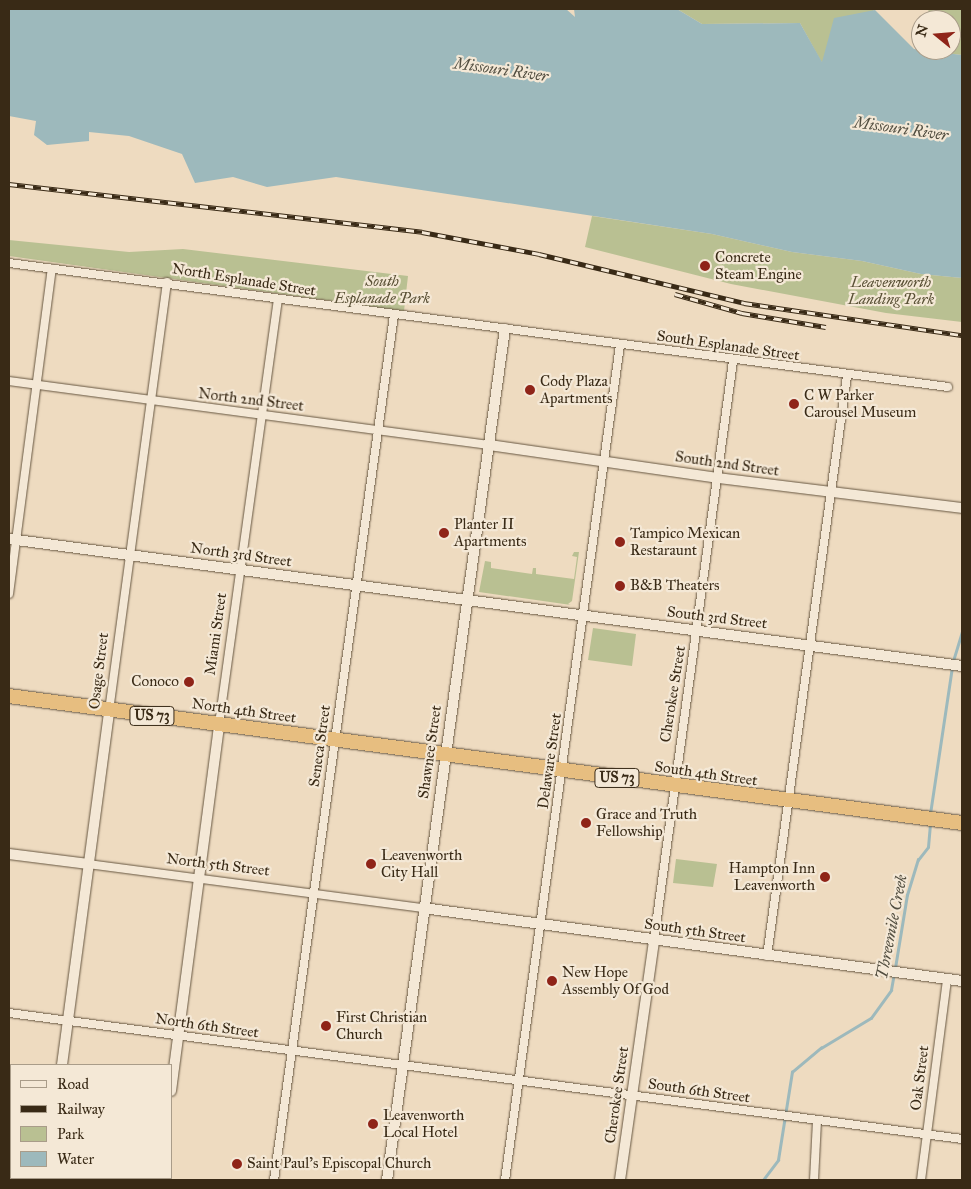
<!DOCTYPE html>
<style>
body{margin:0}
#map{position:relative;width:971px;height:1189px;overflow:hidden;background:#eedbc0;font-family:"IM FELL Great Primer",serif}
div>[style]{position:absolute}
.green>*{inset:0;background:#b9c092}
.water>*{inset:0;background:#9db9bc}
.stream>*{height:2.5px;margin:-1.25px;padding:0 1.25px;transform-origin:1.25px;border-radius:1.25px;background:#9db9bc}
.roads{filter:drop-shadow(0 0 1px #665640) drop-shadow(0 0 1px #665640)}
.minor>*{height:8px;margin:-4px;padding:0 4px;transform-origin:4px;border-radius:4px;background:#f4e8d6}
.tertiary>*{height:10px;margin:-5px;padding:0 5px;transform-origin:5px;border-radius:5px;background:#f4e8d6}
.trunk>*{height:14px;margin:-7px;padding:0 7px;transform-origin:7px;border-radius:7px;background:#e7be80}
.rail>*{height:4.5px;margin-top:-2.25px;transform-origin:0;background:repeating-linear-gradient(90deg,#f4e8d6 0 8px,#392a16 0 16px);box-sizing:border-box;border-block:1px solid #392a16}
.dots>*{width:14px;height:14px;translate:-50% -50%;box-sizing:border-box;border:2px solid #f4e8d6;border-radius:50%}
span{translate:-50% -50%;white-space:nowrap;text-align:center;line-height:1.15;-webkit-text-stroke:4.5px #f4e8d6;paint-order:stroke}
.shield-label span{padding:1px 4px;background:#f4e8d6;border:1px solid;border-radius:4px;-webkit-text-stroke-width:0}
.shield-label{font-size:14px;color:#392a16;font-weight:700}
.poi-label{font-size:15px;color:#392a16}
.left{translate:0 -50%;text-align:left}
.right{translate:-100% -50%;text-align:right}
.street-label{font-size:15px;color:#392a16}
.park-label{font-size:15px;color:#595035;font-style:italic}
.water-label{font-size:16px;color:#524e40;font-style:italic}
.frame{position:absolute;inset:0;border:10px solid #392a16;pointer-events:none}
.legend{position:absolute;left:10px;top:1064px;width:162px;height:115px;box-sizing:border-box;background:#f4e8d6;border:1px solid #a99c89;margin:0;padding:6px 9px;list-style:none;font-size:15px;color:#392a16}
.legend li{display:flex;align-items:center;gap:10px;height:25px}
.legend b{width:25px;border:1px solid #a99c89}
.north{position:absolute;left:911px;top:10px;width:50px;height:50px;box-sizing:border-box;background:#f4e8d6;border:1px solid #a99c89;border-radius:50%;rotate:287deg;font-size:14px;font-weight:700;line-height:20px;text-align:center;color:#392a16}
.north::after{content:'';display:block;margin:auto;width:18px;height:22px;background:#8f2418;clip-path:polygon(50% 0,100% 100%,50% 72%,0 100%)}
</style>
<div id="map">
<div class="green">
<div style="clip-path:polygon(677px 9px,875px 9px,822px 63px,800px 23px,702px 24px)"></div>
<div style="clip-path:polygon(929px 9px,962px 9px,962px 55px,922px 50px,951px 50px,951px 20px,925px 20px)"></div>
<div style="clip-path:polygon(592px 216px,712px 234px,792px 252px,862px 261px,921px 274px,962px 278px,962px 322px,886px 313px,731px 284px,585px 247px)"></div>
<div style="clip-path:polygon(9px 240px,129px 252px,183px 249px,408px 276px,404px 311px,9px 256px)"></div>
<div style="clip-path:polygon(574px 552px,579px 552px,572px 601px,568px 604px,571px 605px,479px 592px,485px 561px,491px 562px,491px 568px,532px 574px,533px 568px,536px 568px,536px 574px,574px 579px,577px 557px,572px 556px)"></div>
<div style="clip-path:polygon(593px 628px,636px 634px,632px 666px,588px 660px)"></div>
<div style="clip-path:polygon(676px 859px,717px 864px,713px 887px,673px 883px)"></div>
</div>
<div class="water">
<div style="clip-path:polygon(9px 9px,566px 9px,575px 17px,574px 9px,677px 9px,702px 24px,800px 23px,822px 62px,834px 18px,875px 10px,914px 49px,962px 55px,962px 278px,921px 274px,862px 261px,792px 252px,712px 234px,336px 177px,267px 187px,233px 177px,195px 183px,182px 154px,129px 136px,89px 132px,89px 141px,47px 145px,34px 135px,36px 121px,9px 116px)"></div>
</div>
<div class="stream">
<div style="left:953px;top:661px;width:31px;rotate:-73deg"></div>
<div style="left:930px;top:814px;width:149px;rotate:-81.5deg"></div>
<div style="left:895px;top:968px;width:74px;rotate:-80.7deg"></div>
<div style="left:907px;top:895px;width:37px;rotate:-73deg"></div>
<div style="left:918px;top:860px;width:16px;rotate:-52deg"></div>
<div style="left:928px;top:847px;width:25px;rotate:-85deg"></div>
<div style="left:763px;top:1180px;width:25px;rotate:-53deg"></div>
<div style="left:778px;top:1160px;width:89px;rotate:-81deg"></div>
<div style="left:792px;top:1072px;width:38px;rotate:-40deg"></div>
<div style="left:821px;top:1048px;width:58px;rotate:-31deg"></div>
<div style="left:871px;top:1018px;width:34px;rotate:-54deg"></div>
<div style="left:891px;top:990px;width:17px;rotate:-80deg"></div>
</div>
<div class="roads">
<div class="minor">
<div style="left:9px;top:263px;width:947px;rotate:7.52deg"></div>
<div style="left:9px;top:381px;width:484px;rotate:7.6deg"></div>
<div style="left:9px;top:594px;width:328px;rotate:-82.5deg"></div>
<div style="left:109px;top:711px;width:433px;rotate:-82.3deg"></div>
<div style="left:219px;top:724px;width:427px;rotate:-82.1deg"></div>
<div style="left:88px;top:864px;width:338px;rotate:7.5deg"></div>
<div style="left:654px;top:940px;width:584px;rotate:-82.23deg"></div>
<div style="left:767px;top:956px;width:585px;rotate:-82.15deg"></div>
<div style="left:9px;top:1013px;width:961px;rotate:7.53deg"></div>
<div style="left:274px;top:1180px;width:873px;rotate:-82.1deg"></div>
<div style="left:505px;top:1180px;width:843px;rotate:-82.16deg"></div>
<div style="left:814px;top:1180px;width:59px;rotate:-87.1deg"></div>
<div style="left:921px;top:1180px;width:203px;rotate:-82.6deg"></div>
</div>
<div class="tertiary">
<div style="left:489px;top:445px;width:231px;rotate:8.2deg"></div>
<div style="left:718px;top:478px;width:246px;rotate:7deg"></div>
<div style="left:9px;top:539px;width:961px;rotate:7.59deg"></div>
<div style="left:9px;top:854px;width:80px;rotate:7.2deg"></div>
<div style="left:423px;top:908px;width:544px;rotate:7.71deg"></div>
<div style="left:62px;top:1065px;width:357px;rotate:-82.4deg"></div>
<div style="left:171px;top:1091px;width:370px;rotate:-82.5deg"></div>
<div style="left:9px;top:1169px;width:2px"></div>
<div style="left:75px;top:1178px;width:19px;rotate:6deg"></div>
<div style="left:46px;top:1180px;width:2px;rotate:-90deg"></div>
<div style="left:160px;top:1180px;width:2px;rotate:-90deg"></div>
<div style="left:387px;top:1180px;width:859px;rotate:-82.11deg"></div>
<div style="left:620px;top:1180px;width:242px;rotate:-81.9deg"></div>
</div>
<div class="trunk">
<div style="left:9px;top:696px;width:961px;rotate:7.59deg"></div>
</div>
</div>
<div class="rail">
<div style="left:9px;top:184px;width:416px;rotate:6.6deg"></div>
<div style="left:422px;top:232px;width:119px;rotate:10.6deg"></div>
<div style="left:539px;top:254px;width:211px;rotate:13.4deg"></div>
<div style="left:744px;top:303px;width:220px;rotate:8.4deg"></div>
<div style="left:675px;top:294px;width:70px;rotate:15.8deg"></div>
<div style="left:742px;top:313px;width:85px;rotate:9.5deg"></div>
</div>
<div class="dots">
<div style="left:705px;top:266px;background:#8f2418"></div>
<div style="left:530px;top:390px;background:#8f2418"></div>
<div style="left:794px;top:404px;background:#8f2418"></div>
<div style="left:444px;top:533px;background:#8f2418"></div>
<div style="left:620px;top:542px;background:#8f2418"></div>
<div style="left:620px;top:586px;background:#8f2418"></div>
<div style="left:189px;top:682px;background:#8f2418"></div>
<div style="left:586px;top:823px;background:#8f2418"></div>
<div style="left:371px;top:864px;background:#8f2418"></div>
<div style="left:825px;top:877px;background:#8f2418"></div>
<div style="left:552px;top:981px;background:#8f2418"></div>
<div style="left:326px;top:1026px;background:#8f2418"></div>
<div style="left:373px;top:1124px;background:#8f2418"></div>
<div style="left:237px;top:1164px;background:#8f2418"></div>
</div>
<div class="shield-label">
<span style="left:152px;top:716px">US 73</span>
<span style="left:617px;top:778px">US 73</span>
</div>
<div class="poi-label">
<span class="left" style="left:715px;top:266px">Concrete<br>Steam Engine</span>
<span class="left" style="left:540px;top:390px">Cody Plaza<br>Apartments</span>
<span class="left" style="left:804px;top:404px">C W Parker<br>Carousel Museum</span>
<span class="left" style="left:454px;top:533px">Planter II<br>Apartments</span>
<span class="left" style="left:630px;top:542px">Tampico Mexican<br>Restaraunt</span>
<span class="left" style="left:630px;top:586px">B&amp;B Theaters</span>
<span class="right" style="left:179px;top:682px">Conoco</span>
<span class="left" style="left:596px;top:823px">Grace and Truth<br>Fellowship</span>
<span class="left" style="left:381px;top:864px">Leavenworth<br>City Hall</span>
<span class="right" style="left:815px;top:877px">Hampton Inn<br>Leavenworth</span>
<span class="left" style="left:562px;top:981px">New Hope<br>Assembly Of God</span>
<span class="left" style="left:336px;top:1026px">First Christian<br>Church</span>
<span class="left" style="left:383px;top:1124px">Leavenworth<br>Local Hotel</span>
<span class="left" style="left:247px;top:1164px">Saint Paul's Episcopal Church</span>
</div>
<div class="street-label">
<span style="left:244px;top:280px;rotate:9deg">North Esplanade Street</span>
<span style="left:728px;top:346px;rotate:8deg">South Esplanade Street</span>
<span style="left:251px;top:400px;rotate:7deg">North 2nd Street</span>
<span style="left:727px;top:464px;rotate:8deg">South 2nd Street</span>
<span style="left:241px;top:555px;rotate:8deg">North 3rd Street</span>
<span style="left:717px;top:618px;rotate:7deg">South 3rd Street</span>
<span style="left:216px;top:634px;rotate:-82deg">Miami Street</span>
<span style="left:99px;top:671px;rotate:-83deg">Osage Street</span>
<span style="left:673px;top:694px;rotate:-81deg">Cherokee Street</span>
<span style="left:244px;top:711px;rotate:8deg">North 4th Street</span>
<span style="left:320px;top:746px;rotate:-82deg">Seneca Street</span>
<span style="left:430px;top:752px;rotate:-82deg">Shawnee Street</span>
<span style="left:550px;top:761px;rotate:-82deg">Delaware Street</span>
<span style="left:706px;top:774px;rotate:8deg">South 4th Street</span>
<span style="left:218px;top:865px;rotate:7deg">North 5th Street</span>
<span style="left:695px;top:931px;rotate:8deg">South 5th Street</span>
<span style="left:207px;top:1026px;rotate:8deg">North 6th Street</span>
<span style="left:920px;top:1078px;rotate:-83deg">Oak Street</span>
<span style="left:699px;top:1091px;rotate:8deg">South 6th Street</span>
<span style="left:617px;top:1095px;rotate:-82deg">Cherokee Street</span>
</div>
<div class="park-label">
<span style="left:382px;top:290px">South<br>Esplanade Park</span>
<span style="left:891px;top:291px">Leavenworth<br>Landing Park</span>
</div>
<div class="water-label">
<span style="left:501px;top:70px;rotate:8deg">Missouri River</span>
<span style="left:901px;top:129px;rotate:8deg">Missouri River</span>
<span style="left:892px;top:927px;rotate:-79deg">Threemile Creek</span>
</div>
<div class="frame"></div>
<ul class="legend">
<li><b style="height:6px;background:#f4e8d6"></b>Road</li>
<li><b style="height:6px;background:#392a16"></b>Railway</li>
<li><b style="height:14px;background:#b9c092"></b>Park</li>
<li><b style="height:14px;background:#9db9bc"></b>Water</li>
</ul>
<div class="north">N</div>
</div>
